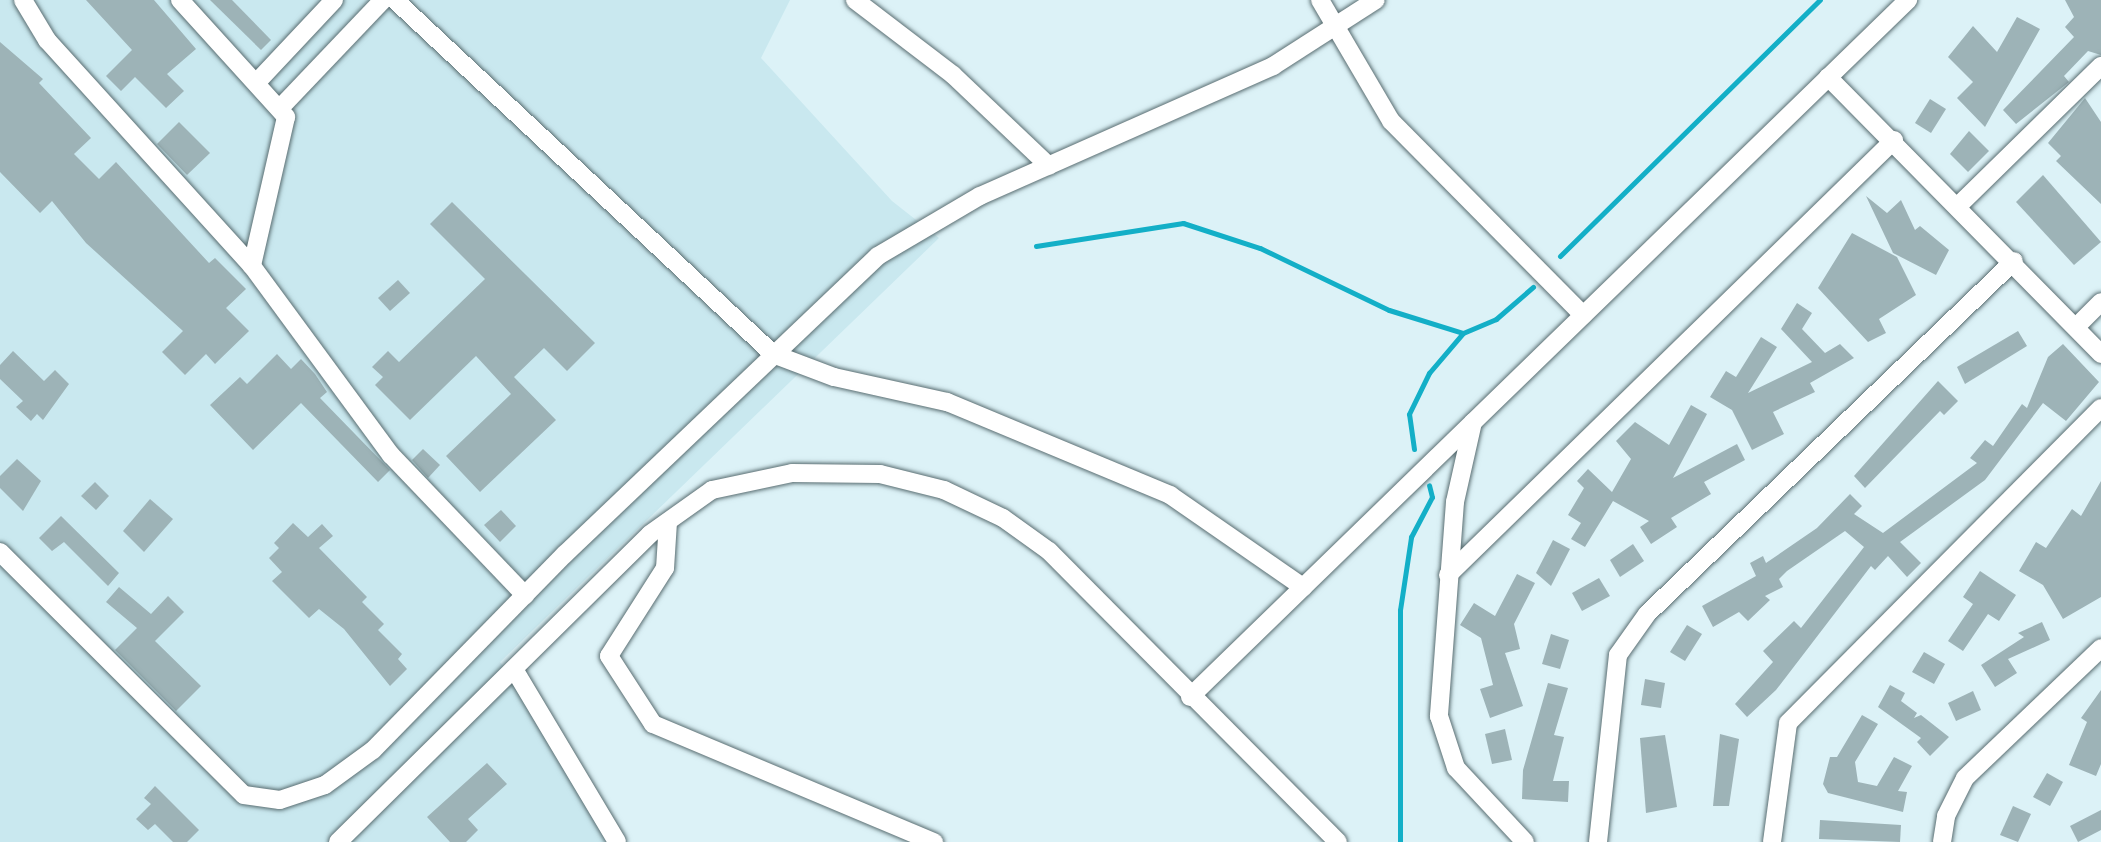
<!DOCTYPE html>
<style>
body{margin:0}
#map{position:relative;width:2101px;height:842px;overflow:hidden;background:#dcf2f7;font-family:Cabin,sans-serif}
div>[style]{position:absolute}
.built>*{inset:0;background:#c9e8ef}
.stream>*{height:5px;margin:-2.5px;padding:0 2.5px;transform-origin:2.5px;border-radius:2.5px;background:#13afc7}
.building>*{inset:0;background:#9db3b7}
.roads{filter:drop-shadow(0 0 2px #596d71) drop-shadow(0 0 2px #596d71)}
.minor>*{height:18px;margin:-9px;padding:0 9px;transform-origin:9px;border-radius:9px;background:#fff}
span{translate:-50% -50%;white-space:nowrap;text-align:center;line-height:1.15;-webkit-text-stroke:6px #f4fdff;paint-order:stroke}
</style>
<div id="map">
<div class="built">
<div style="clip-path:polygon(0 0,790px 0,761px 58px,892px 201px,939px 238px,500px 662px,562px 738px,618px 842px,0 842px)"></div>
</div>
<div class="stream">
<div style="left:1036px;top:246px;width:149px;rotate:-8.9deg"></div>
<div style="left:1183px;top:223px;width:81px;rotate:18deg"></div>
<div style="left:1260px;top:248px;width:143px;rotate:25.7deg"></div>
<div style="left:1389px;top:310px;width:77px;rotate:17.3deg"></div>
<div style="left:1463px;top:333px;width:36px;rotate:-23deg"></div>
<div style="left:1496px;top:319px;width:49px;rotate:-40.9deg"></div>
<div style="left:1560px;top:256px;width:365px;rotate:-44.6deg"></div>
<div style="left:1414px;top:449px;width:35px;rotate:-98deg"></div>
<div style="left:1409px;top:414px;width:46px;rotate:-64deg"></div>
<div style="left:1429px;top:373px;width:52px;rotate:-49.6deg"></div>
<div style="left:1400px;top:842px;width:232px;rotate:-90deg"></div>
<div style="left:1400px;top:610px;width:74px;rotate:-81.4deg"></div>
<div style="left:1411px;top:537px;width:45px;rotate:-62.3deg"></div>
<div style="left:1432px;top:497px;width:12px;rotate:-104deg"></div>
</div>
<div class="building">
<div style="clip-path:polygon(86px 0,154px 0,196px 49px,167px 74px,184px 91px,166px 108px,135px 77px,121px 91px,106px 76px,132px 50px)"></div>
<div style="clip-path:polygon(210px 0,232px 0,271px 40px,261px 50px)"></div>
<div style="clip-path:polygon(2065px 0,2101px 0,2101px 55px,2088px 51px,2064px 76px,2069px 82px,2016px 124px,2003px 110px,2074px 37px,2065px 27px,2074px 17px)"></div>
<div style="clip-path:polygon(2017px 17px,2040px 29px,1985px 127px,1957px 98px,1973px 82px,1948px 57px,1973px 26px,1997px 52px)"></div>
<div style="clip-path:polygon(0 42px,43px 79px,39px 83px,91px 138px,74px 154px,99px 179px,116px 162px,209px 263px,215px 258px,246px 289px,226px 308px,249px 331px,215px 364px,206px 354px,185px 375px,162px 352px,183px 331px,86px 243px,52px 201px,40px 213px,0 172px)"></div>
<div style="clip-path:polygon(2085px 98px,2101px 122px,2101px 204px,2056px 161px,2061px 156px,2048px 143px)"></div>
<div style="clip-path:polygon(1930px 99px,1946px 109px,1931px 133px,1915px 123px)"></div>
<div style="clip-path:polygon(179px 122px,210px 153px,187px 175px,157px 144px)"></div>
<div style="clip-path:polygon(1969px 131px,1989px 151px,1968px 172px,1950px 154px)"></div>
<div style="clip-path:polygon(2043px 175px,2101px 242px,2074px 265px,2016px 202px)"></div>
<div style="clip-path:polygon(1866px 196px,1887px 213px,1901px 200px,1915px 230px,1920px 226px,1949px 250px,1936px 275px,1893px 253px)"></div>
<div style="clip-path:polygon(452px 202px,595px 343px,567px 371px,544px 348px,514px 377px,556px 420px,480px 492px,446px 456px,511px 394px,476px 356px,410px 420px,375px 385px,383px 377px,372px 367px,388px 351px,399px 362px,485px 279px,430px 224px)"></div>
<div style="clip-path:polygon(1852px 233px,1897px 257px,1916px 295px,1879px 319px,1886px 333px,1868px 342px,1818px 288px)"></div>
<div style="clip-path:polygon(398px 280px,410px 293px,390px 311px,378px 298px)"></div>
<div style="clip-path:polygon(1797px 303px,1812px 313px,1802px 329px,1825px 353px,1840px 344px,1854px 358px,1810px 383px,1815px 392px,1773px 412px,1784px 434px,1752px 450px,1732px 410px,1710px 397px,1726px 371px,1736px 377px,1761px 337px,1777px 347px,1748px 393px,1812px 362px,1781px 329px)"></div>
<div style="clip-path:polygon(2018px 331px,2027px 346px,1965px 384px,1957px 367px)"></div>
<div style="clip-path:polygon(2063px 344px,2099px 382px,2066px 421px,2043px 403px,1985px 480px,1900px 542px,1921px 563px,1907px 577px,1888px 556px,1875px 570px,1871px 566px,1776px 690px,1747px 717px,1735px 704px,1773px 662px,1763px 651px,1794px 621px,1801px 628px,1864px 547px,1845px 531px,1787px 571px,1779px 579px,1783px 587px,1765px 596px,1770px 600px,1748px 621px,1739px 612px,1713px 627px,1702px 606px,1756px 576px,1750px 563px,1763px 556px,1766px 563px,1817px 528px,1850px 494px,1862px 506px,1854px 514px,1883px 533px,1977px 463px,1970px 458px,1985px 440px,1993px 446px,2022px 404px,2027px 408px,2048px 357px)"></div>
<div style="clip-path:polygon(13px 351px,44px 381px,55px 370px,69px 384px,43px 420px,37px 414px,31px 421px,16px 407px,23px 401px,0 379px,0 365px)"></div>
<div style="clip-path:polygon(277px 354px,291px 369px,301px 359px,315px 374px,327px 392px,320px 398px,390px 470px,378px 482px,301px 403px,253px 450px,210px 405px,240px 377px,247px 384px)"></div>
<div style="clip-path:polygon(1938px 381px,1958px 401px,1944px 415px,1940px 411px,1865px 488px,1854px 476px)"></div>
<div style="clip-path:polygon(1691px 405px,1707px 414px,1673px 478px,1737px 444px,1745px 460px,1704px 482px,1711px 494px,1671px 518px,1677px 527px,1651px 544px,1640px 527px,1649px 521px,1613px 501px,1585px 547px,1571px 539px,1581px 523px,1568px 515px,1584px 488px,1577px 481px,1588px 469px,1612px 492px,1631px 459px,1616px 441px,1635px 422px,1669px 445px)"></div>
<div style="clip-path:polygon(423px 449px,440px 465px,428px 478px,412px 460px)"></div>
<div style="clip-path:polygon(17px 459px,41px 481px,23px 511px,0 488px,0 476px)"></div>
<div style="clip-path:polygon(2101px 481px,2101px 597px,2063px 619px,2043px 585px,2019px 571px,2036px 542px,2046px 548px,2072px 509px,2081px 516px)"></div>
<div style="clip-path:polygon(95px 482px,109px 496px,96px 510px,81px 496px)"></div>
<div style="clip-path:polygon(150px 499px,173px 519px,144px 552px,123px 531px)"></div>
<div style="clip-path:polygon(501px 510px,516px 526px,500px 542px,484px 525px)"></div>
<div style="clip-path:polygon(61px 516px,119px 573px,108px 586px,64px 542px,52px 551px,39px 538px)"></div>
<div style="clip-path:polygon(293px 523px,308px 537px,322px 524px,333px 536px,319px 548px,367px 597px,362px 602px,384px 624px,378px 630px,402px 654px,398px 659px,407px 669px,390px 686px,344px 629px,319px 609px,309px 618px,272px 581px,282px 572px,269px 558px,279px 548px,274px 543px)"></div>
<div style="clip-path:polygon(1553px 540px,1570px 549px,1551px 586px,1536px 573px)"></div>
<div style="clip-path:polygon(1633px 544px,1644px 561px,1620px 577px,1610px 560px)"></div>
<div style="clip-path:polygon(1980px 571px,2016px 595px,1999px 621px,1988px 614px,1963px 651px,1948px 641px,1973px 604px,1963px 597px)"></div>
<div style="clip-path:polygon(1517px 574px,1535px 583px,1514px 624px,1520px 649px,1505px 653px,1523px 706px,1490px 718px,1480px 689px,1493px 685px,1481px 638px,1460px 625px,1474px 603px,1495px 616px)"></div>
<div style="clip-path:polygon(1599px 578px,1610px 596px,1582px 611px,1572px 593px)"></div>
<div style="clip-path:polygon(119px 587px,151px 614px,168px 596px,184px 612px,155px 641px,201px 686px,176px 711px,115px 650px,137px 628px,106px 602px)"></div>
<div style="clip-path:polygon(2042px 622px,2050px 640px,2008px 659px,2017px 673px,1995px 687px,1981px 665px,2024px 637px,2018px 633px)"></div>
<div style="clip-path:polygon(1687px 625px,1702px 634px,1685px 661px,1670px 652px)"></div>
<div style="clip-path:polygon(1551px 634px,1569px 640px,1560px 669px,1542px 664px)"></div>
<div style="clip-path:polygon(1924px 652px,1945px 664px,1934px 684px,1912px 672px)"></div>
<div style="clip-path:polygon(1645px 679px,1665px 683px,1661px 708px,1641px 705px)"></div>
<div style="clip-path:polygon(1548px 683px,1568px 688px,1554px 735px,1564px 737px,1553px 781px,1569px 781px,1568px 802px,1522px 799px,1523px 770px)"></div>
<div style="clip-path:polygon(1890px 685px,1905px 693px,1901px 701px,1917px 713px,1914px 718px,1921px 715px,1949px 737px,1930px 756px,1917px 742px,1921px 738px,1878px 707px)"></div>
<div style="clip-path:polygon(2101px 690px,2101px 764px,2096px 776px,2069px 765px,2087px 722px,2081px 718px)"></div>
<div style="clip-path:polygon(1973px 691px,1981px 710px,1956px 721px,1948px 703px)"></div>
<div style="clip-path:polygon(1862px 715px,1878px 724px,1855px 762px,1858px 782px,1877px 786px,1894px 757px,1912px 766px,1898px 791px,1907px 792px,1903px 812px,1828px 793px,1823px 784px,1830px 757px,1837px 757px)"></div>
<div style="clip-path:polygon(1505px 729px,1512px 760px,1492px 764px,1485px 734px)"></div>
<div style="clip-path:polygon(1720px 734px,1739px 739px,1729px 806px,1713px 806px)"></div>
<div style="clip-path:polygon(1665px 735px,1677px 807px,1646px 813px,1640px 738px)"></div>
<div style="clip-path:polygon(487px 763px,507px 784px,468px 819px,478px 830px,466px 842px,450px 842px,427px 817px)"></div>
<div style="clip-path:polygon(2047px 773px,2063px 782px,2050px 806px,2033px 797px)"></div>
<div style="clip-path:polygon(155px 786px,199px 830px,187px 842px,173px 842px,155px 824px,148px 830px,136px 819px,151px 804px,144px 798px)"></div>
<div style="clip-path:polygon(2013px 806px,2031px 814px,2018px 842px,2000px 835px)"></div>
<div style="clip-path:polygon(2101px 810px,2101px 830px,2078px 842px,2070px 826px)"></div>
<div style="clip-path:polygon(1820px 820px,1901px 825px,1900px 842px,1819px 839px)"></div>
</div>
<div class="roads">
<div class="minor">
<div style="left:23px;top:0;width:47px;rotate:59deg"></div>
<div style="left:47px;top:40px;width:305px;rotate:47.8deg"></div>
<div style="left:252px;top:266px;width:235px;rotate:53.7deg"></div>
<div style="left:391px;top:455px;width:194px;rotate:46.3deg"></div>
<div style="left:180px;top:0;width:158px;rotate:47.8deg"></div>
<div style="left:286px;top:117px;width:153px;rotate:102.9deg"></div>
<div style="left:395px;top:0;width:518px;rotate:43.12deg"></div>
<div style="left:773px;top:354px;width:65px;rotate:20.7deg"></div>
<div style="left:834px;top:377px;width:116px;rotate:12.5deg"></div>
<div style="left:947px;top:402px;width:242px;rotate:22.6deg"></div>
<div style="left:1170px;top:495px;width:162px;rotate:34.7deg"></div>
<div style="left:855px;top:0;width:123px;rotate:37.4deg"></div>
<div style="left:953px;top:75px;width:132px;rotate:43.5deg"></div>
<div style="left:1320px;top:0;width:140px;rotate:59.6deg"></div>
<div style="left:1391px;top:121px;width:273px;rotate:45.3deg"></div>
<div style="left:1828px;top:77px;width:389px;rotate:45.4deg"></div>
<div style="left:258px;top:81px;width:111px;rotate:-46.8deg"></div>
<div style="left:282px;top:106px;width:146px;rotate:-46.4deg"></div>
<div style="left:1959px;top:205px;width:199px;rotate:-44.4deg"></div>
<div style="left:2076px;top:327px;width:35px;rotate:-45deg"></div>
<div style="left:1473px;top:422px;width:82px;rotate:102.7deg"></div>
<div style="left:1455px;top:502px;width:215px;rotate:94.3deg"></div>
<div style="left:1439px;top:716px;width:55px;rotate:71.9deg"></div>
<div style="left:1456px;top:768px;width:101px;rotate:47deg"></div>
<div style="left:668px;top:522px;width:46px;rotate:93.7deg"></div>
<div style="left:665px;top:568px;width:104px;rotate:122.5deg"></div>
<div style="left:609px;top:656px;width:81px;rotate:57.1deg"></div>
<div style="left:653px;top:724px;width:305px;rotate:22.8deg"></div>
<div style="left:0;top:552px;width:344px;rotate:44.9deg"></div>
<div style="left:244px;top:795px;width:36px;rotate:8deg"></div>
<div style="left:280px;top:800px;width:47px;rotate:-18.4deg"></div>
<div style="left:325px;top:785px;width:59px;rotate:-36.1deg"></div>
<div style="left:373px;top:750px;width:274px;rotate:-45.6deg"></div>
<div style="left:565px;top:554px;width:432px;rotate:-43.6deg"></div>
<div style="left:878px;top:256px;width:118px;rotate:-30.5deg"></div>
<div style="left:980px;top:196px;width:321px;rotate:-23.9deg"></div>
<div style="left:1273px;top:66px;width:122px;rotate:-32.7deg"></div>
<div style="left:1448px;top:575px;width:623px;rotate:-44.28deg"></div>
<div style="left:514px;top:669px;width:201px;rotate:59.2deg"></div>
<div style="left:1190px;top:697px;width:1001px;rotate:-44.15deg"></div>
<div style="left:338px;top:842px;width:438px;rotate:-44.6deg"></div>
<div style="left:650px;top:534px;width:76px;rotate:-35.4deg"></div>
<div style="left:712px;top:490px;width:82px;rotate:-12deg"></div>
<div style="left:792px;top:473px;width:88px;rotate:0.7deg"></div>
<div style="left:880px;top:474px;width:66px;rotate:14deg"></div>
<div style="left:944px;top:490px;width:65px;rotate:25.4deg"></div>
<div style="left:1003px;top:518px;width:57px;rotate:35.7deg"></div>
<div style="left:1049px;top:551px;width:410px;rotate:45.2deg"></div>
<div style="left:1598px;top:842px;width:188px;rotate:-83.9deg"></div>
<div style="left:1618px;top:655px;width:50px;rotate:-54.7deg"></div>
<div style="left:1647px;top:614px;width:509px;rotate:-43.89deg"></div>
<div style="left:1772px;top:842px;width:120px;rotate:-82.3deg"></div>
<div style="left:1788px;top:723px;width:444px;rotate:-45.2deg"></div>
<div style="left:1942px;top:842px;width:26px;rotate:-81deg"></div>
<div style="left:1946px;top:816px;width:42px;rotate:-63.4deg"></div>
<div style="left:1965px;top:778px;width:188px;rotate:-43.7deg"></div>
</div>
</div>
</div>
